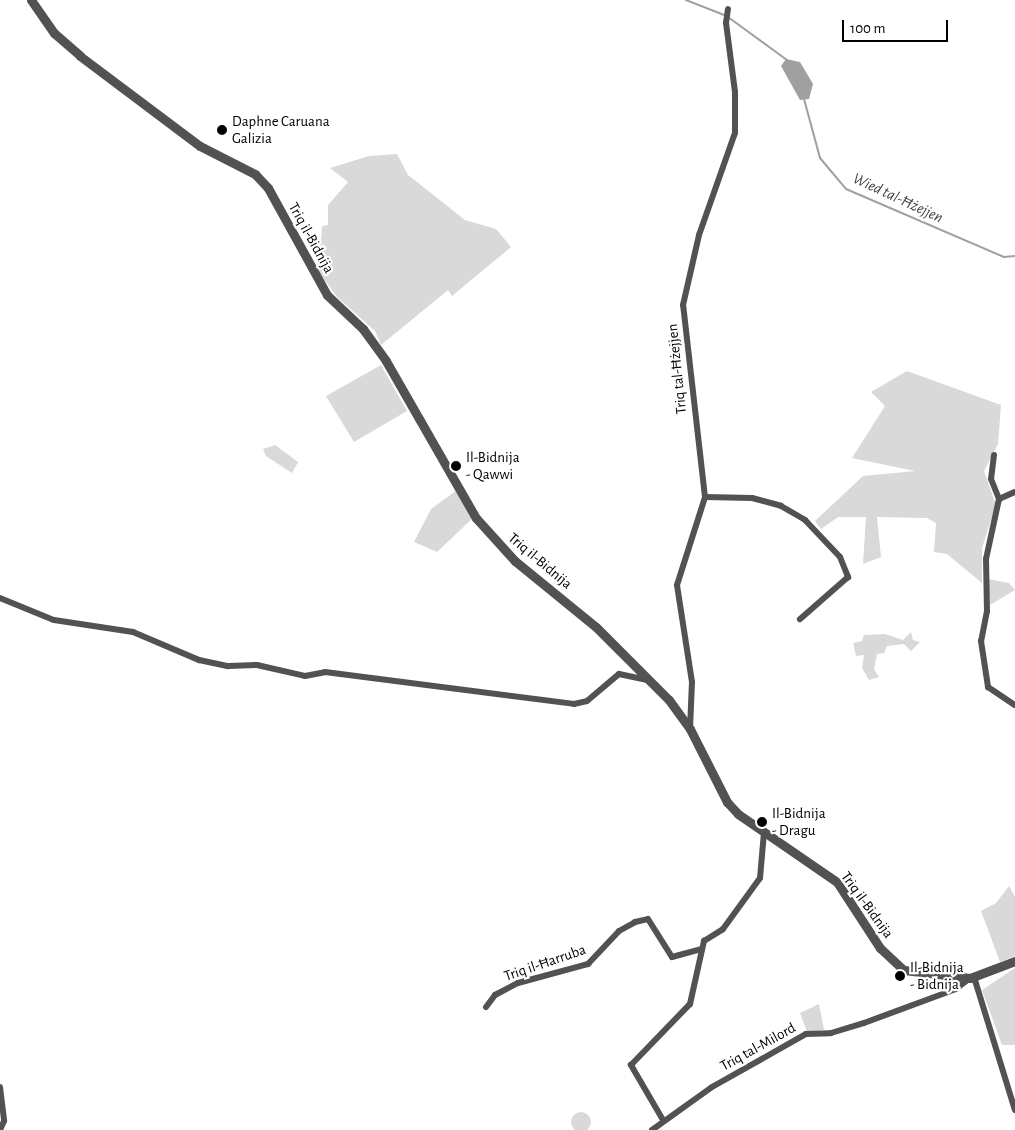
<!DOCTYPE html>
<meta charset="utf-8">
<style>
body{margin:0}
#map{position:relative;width:1015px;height:1130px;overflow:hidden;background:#fff;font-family:"Alegreya Sans",sans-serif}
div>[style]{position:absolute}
.green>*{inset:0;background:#d9d9d9}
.round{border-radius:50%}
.water>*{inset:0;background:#a0a0a0}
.stream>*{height:2px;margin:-1px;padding:0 1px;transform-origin:1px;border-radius:1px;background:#a0a0a0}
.minor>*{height:6px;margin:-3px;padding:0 3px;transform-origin:3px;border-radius:3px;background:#525252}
.tertiary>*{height:9px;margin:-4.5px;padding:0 4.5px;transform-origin:4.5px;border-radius:4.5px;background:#525252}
.dots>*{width:14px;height:14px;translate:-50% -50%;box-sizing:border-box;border:2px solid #fff;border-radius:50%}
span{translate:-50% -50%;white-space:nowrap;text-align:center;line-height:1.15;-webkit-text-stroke:4.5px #fff;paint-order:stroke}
.poi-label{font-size:15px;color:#000}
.left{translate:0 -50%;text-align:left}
.street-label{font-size:15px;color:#000}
.water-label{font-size:16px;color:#414141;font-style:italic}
.scale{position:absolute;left:842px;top:20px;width:106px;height:22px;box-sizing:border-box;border:2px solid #000;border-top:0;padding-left:6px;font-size:15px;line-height:18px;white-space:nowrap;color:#000;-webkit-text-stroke:4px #fff;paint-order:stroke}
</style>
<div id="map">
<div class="green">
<div style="clip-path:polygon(397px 154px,408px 175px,465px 220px,496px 229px,511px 247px,452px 296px,448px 290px,381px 345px,375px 331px,337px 297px,319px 272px,322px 226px,328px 225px,328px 205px,348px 182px,330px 168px,369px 156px)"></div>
<div style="clip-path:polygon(381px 365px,407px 411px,354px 442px,326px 396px)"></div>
<div style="clip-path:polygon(907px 371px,1001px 405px,998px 444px,984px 471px,996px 505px,982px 548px,982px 583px,947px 554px,934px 552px,936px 523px,927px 518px,877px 517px,881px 557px,863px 564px,866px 517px,838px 517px,821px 529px,815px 521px,863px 476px,915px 471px,852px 458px,885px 406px,871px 392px)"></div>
<div style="clip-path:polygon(275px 445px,298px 462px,292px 473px,266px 456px,263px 449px)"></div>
<div style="clip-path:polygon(457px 490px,473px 518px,437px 552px,414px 542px,431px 509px)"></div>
<div style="clip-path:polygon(988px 579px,1009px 583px,1015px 590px,990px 605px)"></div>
<div style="clip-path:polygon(911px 632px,913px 640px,920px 642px,911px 651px,904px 644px,887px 646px,884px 653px,877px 654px,874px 669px,879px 677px,869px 680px,862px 668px,864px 655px,856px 656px,853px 643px,862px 641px,864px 635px,885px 634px,903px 640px)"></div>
<div style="clip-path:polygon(1009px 886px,1015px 897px,1015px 956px,1000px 962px,981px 911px,996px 903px)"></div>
<div style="clip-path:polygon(1015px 968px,1015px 1045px,1002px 1045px,982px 990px)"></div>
<div style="clip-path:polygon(819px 1004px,824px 1030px,807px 1032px,800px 1013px)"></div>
<div class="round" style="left:571px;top:1112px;width:20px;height:20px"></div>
</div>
<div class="water">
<div style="clip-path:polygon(786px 59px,800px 62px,813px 84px,809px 99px,800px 100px,781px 66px)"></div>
</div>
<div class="stream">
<div style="left:686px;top:0;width:41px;rotate:21.5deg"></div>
<div style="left:728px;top:17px;width:73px;rotate:36.1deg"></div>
<div style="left:804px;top:99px;width:61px;rotate:74.8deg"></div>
<div style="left:820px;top:158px;width:40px;rotate:50deg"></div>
<div style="left:846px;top:189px;width:172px;rotate:23.3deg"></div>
<div style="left:1004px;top:257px;width:11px;rotate:-5deg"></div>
</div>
<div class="minor">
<div style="left:994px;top:455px;width:24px;rotate:97deg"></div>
<div style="left:991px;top:479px;width:22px;rotate:68deg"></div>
<div style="left:999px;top:499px;width:61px;rotate:102.2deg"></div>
<div style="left:986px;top:559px;width:52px;rotate:88.9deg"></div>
<div style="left:987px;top:611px;width:31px;rotate:101deg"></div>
<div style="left:981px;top:641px;width:47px;rotate:81.3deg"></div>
<div style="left:988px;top:687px;width:32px;rotate:34deg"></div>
<div style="left:705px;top:497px;width:47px;rotate:1.2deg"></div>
<div style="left:752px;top:498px;width:30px;rotate:15deg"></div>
<div style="left:781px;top:506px;width:28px;rotate:30deg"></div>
<div style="left:805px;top:520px;width:51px;rotate:46.6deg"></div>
<div style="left:840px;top:557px;width:22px;rotate:68deg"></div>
<div style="left:848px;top:577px;width:64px;rotate:138.8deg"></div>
<div style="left:999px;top:499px;width:17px;rotate:-24deg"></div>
<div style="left:0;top:598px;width:58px;rotate:22.2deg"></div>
<div style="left:54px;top:620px;width:80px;rotate:8.6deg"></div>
<div style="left:133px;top:632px;width:72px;rotate:23deg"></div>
<div style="left:199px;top:660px;width:30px;rotate:12deg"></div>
<div style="left:228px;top:666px;width:29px;rotate:-2deg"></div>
<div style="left:257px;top:665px;width:49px;rotate:12.9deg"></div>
<div style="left:305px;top:676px;width:20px;rotate:-11deg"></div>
<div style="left:325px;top:672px;width:251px;rotate:7.3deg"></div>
<div style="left:574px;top:704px;width:13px;rotate:-13deg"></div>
<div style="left:587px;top:701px;width:42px;rotate:-40.2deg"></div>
<div style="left:619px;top:674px;width:29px;rotate:12deg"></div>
<div style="left:690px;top:729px;width:47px;rotate:-87.6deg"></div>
<div style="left:692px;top:682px;width:98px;rotate:-98.8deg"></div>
<div style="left:677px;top:585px;width:92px;rotate:-72.3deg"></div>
<div style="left:705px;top:497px;width:193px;rotate:-96.5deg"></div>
<div style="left:683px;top:305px;width:72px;rotate:-77.1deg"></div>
<div style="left:699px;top:235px;width:108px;rotate:-70.6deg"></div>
<div style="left:735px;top:133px;width:41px;rotate:-90deg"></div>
<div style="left:735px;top:92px;width:70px;rotate:-97.4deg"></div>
<div style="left:726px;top:23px;width:14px;rotate:-82deg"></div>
<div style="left:974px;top:977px;width:139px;rotate:72.9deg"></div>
<div style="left:486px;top:1007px;width:15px;rotate:-53deg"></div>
<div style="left:495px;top:995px;width:26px;rotate:-28deg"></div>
<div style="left:518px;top:983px;width:73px;rotate:-15.2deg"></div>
<div style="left:588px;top:964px;width:45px;rotate:-46.8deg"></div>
<div style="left:619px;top:931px;width:18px;rotate:-29deg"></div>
<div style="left:635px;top:922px;width:13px;rotate:-13deg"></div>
<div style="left:648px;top:919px;width:45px;rotate:57.7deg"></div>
<div style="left:672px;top:957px;width:31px;rotate:-15deg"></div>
<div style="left:0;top:1087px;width:34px;rotate:83deg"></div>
<div style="left:4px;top:1121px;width:10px;rotate:114deg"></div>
<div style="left:663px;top:1120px;width:64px;rotate:-120.2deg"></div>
<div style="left:631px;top:1065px;width:85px;rotate:-46deg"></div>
<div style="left:690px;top:1004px;width:65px;rotate:-77.5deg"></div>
<div style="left:704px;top:941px;width:22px;rotate:-32deg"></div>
<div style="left:723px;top:929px;width:63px;rotate:-54deg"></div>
<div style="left:760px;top:878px;width:46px;rotate:-85deg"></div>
<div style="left:652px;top:1130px;width:74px;rotate:-35.6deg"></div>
<div style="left:712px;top:1087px;width:108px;rotate:-29.4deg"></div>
<div style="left:806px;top:1034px;width:25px;rotate:-2deg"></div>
<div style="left:831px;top:1033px;width:34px;rotate:-17deg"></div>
<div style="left:864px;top:1023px;width:98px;rotate:-20.3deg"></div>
<div style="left:956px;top:989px;width:18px;rotate:-38deg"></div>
</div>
<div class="tertiary">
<div style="left:31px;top:0;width:40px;rotate:55.1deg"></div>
<div style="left:54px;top:33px;width:35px;rotate:41deg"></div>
<div style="left:80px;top:56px;width:150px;rotate:36.9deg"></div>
<div style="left:200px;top:146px;width:62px;rotate:27deg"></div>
<div style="left:255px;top:174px;width:19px;rotate:47deg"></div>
<div style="left:268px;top:188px;width:122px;rotate:61.1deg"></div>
<div style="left:327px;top:295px;width:50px;rotate:43.4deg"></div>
<div style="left:363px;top:329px;width:39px;rotate:54deg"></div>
<div style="left:386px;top:361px;width:181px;rotate:60.2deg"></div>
<div style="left:476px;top:518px;width:58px;rotate:47.8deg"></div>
<div style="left:515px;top:561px;width:104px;rotate:39.2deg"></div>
<div style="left:596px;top:627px;width:103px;rotate:45deg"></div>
<div style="left:669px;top:700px;width:36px;rotate:54deg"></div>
<div style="left:690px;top:729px;width:82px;rotate:63.1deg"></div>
<div style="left:727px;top:802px;width:16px;rotate:47deg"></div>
<div style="left:738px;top:814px;width:120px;rotate:34.5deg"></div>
<div style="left:837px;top:882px;width:79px;rotate:56.9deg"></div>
<div style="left:880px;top:948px;width:33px;rotate:43deg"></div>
<div style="left:904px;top:970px;width:66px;rotate:6.9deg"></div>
<div style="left:970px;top:978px;width:48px;rotate:-20.7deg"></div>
</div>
<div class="dots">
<div style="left:222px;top:130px;background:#000"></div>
<div style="left:456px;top:466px;background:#000"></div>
<div style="left:762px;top:822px;background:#000"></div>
<div style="left:900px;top:976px;background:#000"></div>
</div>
<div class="poi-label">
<span class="left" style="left:232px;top:130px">Daphne Caruana<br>Galizia</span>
<span class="left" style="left:466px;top:466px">Il-Bidnija<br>- Qawwi</span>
<span class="left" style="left:772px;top:822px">Il-Bidnija<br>- Dragu</span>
<span class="left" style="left:910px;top:976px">Il-Bidnija<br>- Bidnija</span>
</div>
<div class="street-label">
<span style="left:311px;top:238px;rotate:61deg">Triq il-Bidnija</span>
<span style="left:677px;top:369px;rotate:-96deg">Triq tal-Ħżejjen</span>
<span style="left:540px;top:561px;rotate:40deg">Triq il-Bidnija</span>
<span style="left:867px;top:905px;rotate:54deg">Triq il-Bidnija</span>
<span style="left:545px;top:963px;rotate:-19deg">Triq il-Ħarruba</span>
<span style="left:758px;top:1047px;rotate:-29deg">Triq tal-Milord</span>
</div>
<div class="water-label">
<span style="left:898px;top:198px;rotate:25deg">Wied tal-Ħżejjen</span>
</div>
<div class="scale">100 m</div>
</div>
